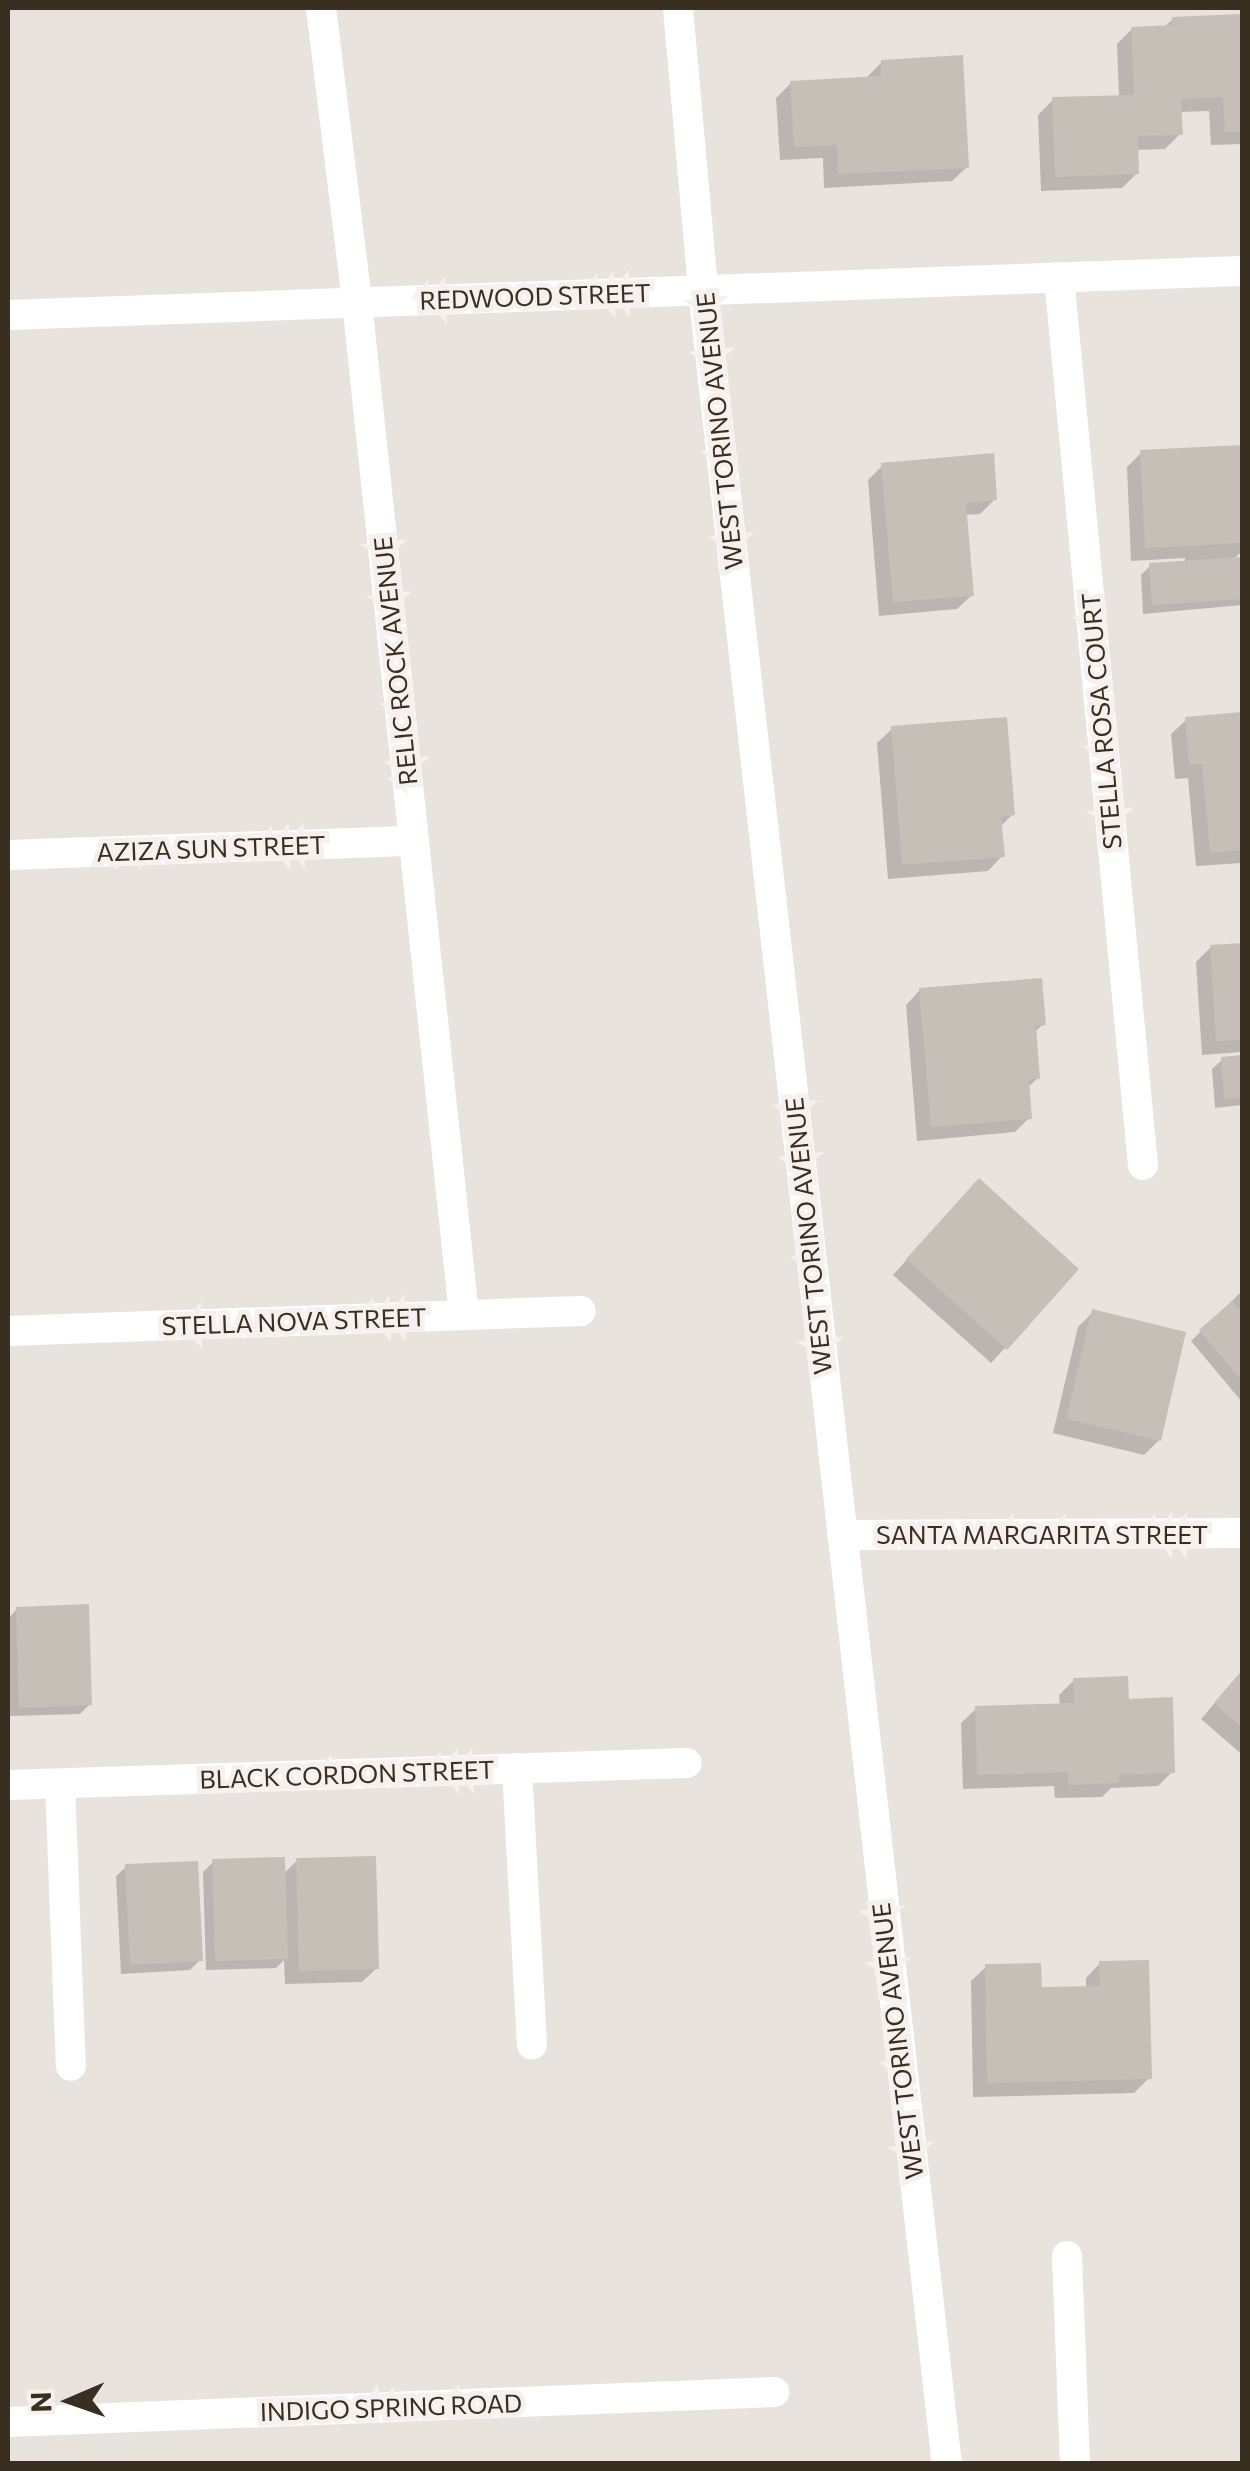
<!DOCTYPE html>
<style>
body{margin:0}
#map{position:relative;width:1250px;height:2471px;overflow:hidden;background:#e9e3de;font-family:Commissioner,sans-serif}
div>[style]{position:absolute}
.shadow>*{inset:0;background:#0003}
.building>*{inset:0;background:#c6bfb7}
.minor>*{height:30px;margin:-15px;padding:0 15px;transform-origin:15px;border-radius:15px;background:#fff}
span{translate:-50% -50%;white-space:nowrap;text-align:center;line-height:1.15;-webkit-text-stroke:10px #f6f1ee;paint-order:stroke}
.street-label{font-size:25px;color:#382f21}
.frame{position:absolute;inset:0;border:10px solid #382f21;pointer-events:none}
.north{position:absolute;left:20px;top:2351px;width:100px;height:100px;-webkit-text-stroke:8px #f6f1ee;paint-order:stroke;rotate:268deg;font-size:28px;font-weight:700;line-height:40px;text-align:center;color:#382f21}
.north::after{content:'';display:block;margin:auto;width:35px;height:45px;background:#382f21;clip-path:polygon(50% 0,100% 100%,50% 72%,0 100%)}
</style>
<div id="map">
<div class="shadow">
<div style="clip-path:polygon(1242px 17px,1242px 144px,1211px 145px,1209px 111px,1179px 112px,1180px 134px,1165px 149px,1136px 150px,1137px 173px,1122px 188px,1041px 191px,1038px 115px,1053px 100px,1119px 98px,1117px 44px,1132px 29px,1163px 28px,1173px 19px)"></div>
<div style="clip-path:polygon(882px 62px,967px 167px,952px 181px,824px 188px,823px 158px,780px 160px,776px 98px,791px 83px,867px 77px)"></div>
<div style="clip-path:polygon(1242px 447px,1242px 551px,1233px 560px,1242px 560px,1242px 605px,1143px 614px,1141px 575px,1150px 566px,1185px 563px,1185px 558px,1131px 561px,1127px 467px,1142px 452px)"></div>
<div style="clip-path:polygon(883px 465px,995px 499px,980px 514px,965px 515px,972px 595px,957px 609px,879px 616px,868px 480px)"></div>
<div style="clip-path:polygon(1242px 715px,1242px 863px,1196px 866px,1188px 778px,1175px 779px,1171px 734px,1186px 720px)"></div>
<div style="clip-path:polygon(892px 729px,1013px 814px,1000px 827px,1002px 856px,988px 871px,888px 879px,877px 743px)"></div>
<div style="clip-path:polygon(1242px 945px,1242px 1052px,1202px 1055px,1196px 962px,1211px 947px)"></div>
<div style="clip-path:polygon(920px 990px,1043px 1024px,1034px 1033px,1038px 1078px,1027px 1088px,1029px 1118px,1015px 1132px,917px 1141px,906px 1005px)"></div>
<div style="clip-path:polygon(1242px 1058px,1242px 1105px,1215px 1108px,1212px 1069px,1222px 1060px)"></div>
<div style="clip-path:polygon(964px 1196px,1005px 1348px,991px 1363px,893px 1275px)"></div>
<div style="clip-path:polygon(1242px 1291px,1242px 1402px,1191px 1341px)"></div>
<div style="clip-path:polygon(1093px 1312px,1159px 1440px,1144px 1455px,1053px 1433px,1078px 1327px)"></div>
<div style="clip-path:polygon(17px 1609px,90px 1704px,80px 1714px,10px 1716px,8px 1619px)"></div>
<div style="clip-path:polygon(1242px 1671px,1242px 1749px,1239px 1752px,1201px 1719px)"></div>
<div style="clip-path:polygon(1074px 1680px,1126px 1701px,1172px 1772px,1158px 1786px,1111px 1788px,1102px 1797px,1055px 1798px,1054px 1786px,963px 1789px,961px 1723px,976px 1709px,1060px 1706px,1059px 1695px)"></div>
<div style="clip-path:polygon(297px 1861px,377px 1968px,362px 1982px,285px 1984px,284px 1960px,276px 1968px,206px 1970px,203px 1872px,213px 1862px,283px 1874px)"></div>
<div style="clip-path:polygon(126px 1867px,200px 1960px,190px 1970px,121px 1974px,116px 1876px)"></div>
<div style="clip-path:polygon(1100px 1963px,1149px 2078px,1134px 2093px,973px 2097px,971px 1981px,986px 1967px,1039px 1990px,1086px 1989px,1086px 1978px)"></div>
</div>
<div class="building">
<div style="clip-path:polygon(1242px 14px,1242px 131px,1225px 132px,1223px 97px,1181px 99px,1183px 135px,1138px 136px,1139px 174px,1055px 177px,1052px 97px,1134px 95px,1131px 27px,1172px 25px,1172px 17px)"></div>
<div style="clip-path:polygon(963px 55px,969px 168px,838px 174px,837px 145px,794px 147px,790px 81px,881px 76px,881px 60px)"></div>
<div style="clip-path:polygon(1242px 445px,1242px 543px,1145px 548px,1140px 450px)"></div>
<div style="clip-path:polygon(994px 453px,997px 500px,966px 503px,974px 596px,893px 602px,881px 463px)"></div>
<div style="clip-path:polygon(1242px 557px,1242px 599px,1152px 605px,1149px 563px)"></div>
<div style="clip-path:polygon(1242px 712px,1242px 850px,1210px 853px,1202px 764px,1189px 765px,1185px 717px)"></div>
<div style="clip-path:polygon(1007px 717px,1015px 815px,1001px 817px,1005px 857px,902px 865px,891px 726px)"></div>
<div style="clip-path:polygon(1242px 943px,1242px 1040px,1216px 1041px,1210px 945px)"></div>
<div style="clip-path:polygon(1042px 978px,1046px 1025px,1036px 1026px,1040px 1079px,1029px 1079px,1032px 1119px,931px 1127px,919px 988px)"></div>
<div style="clip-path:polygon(1242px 1055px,1242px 1098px,1224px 1099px,1221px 1057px)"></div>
<div style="clip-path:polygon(979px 1178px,1079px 1269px,1007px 1350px,906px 1259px)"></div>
<div style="clip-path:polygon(1232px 1301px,1242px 1313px,1242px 1381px,1199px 1330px)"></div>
<div style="clip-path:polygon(1092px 1309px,1186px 1332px,1161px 1441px,1066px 1419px)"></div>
<div style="clip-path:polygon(89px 1604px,92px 1705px,19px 1708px,16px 1607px)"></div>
<div style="clip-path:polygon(1242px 1670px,1242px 1728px,1214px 1703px)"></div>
<div style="clip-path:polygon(1128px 1676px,1129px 1699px,1173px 1697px,1175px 1773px,1119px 1774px,1119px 1783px,1068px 1785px,1068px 1772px,977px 1775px,975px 1706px,1074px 1703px,1073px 1678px)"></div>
<div style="clip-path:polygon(376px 1856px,379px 1969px,299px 1971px,296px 1858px)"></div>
<div style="clip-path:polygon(285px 1857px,288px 1959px,215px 1961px,212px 1859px)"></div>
<div style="clip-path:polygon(198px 1861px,203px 1961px,130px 1965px,125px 1864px)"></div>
<div style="clip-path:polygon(1149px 1960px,1152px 2079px,987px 2083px,985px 1964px,1041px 1963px,1042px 1987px,1100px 1986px,1099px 1961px)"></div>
</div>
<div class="minor">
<div style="left:321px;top:8px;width:296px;rotate:83deg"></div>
<div style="left:357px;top:302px;width:1019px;rotate:83.97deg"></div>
<div style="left:678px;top:8px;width:283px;rotate:84.9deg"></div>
<div style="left:703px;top:290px;width:2188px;rotate:83.6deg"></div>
<div style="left:1059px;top:277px;width:892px;rotate:84.6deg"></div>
<div style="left:8px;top:315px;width:1235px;rotate:-2.04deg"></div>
<div style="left:8px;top:855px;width:406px;rotate:-2deg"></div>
<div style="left:8px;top:1331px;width:573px;rotate:-2deg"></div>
<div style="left:842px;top:1535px;width:400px;rotate:-0.3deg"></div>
<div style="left:517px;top:1768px;width:277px;rotate:86.9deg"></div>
<div style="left:60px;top:1784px;width:282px;rotate:87.8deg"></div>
<div style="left:8px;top:1785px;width:679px;rotate:-1.86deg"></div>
<div style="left:1067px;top:2256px;width:208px;rotate:87.8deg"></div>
<div style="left:8px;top:2422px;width:767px;rotate:-2.24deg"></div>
</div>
<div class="street-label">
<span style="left:535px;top:296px;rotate:-2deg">REDWOOD STREET</span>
<span style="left:719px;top:431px;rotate:-96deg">WEST TORINO AVENUE</span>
<span style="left:395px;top:661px;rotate:-96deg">RELIC ROCK AVENUE</span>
<span style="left:1101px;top:721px;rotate:-95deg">STELLA ROSA COURT</span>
<span style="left:211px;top:848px;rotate:-2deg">AZIZA SUN STREET</span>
<span style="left:808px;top:1236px;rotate:-96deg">WEST TORINO AVENUE</span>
<span style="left:294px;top:1321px;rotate:-2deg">STELLA NOVA STREET</span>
<span style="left:1042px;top:1534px">SANTA MARGARITA STREET</span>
<span style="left:347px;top:1774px;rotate:-2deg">BLACK CORDON STREET</span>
<span style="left:897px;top:2041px;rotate:-97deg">WEST TORINO AVENUE</span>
<span style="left:391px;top:2407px;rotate:-2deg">INDIGO SPRING ROAD</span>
</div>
<div class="frame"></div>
<div class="north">N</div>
</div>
